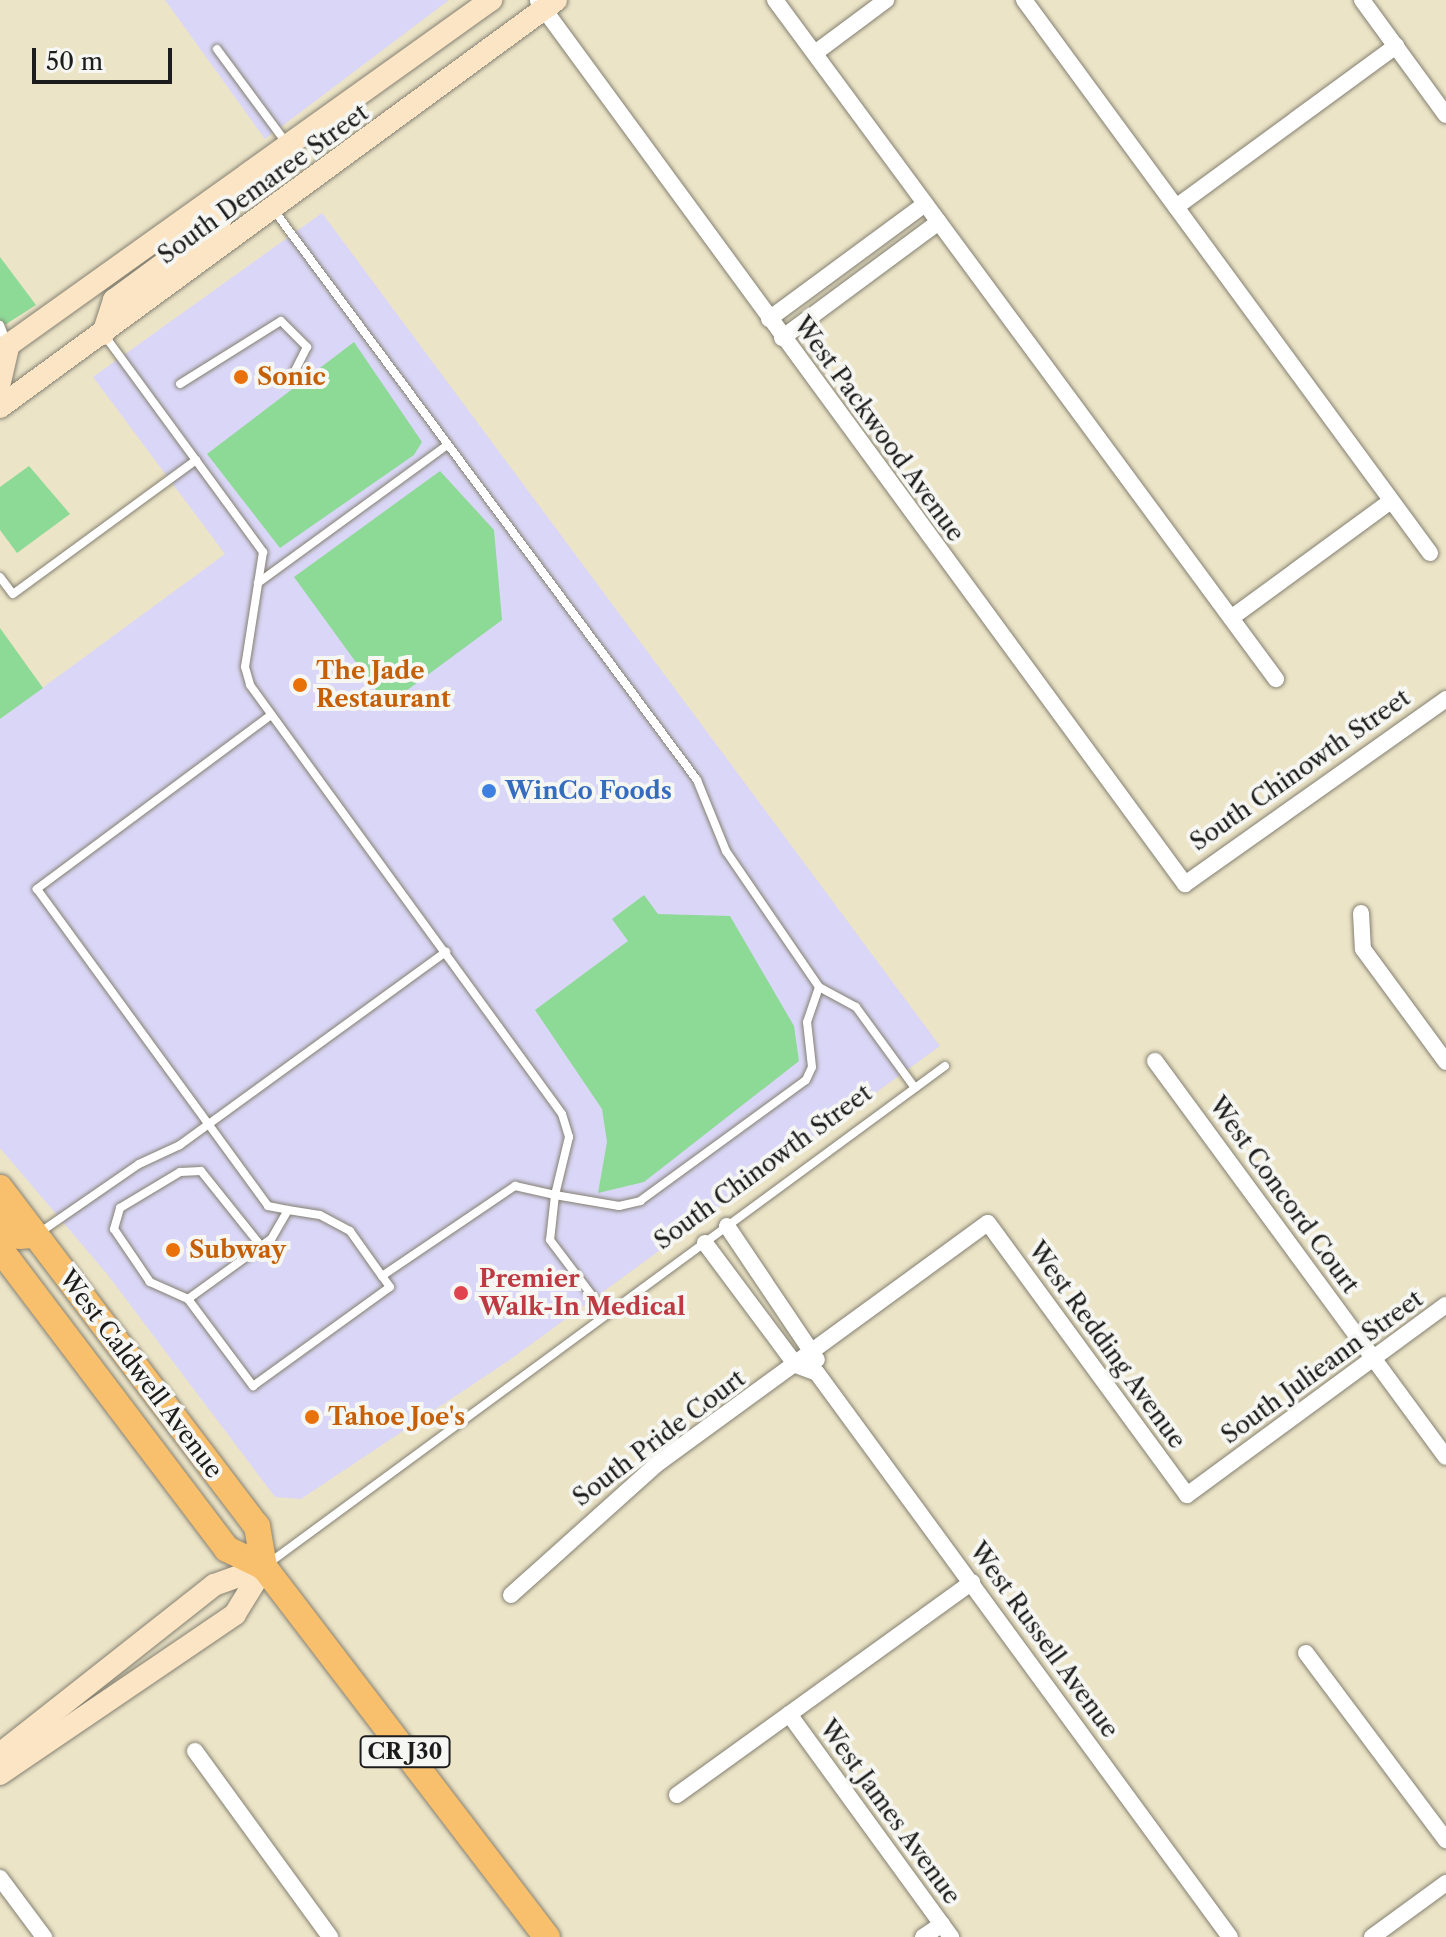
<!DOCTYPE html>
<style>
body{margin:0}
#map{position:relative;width:1446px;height:1937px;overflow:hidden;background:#ece4c7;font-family:"Libre Caslon Text",serif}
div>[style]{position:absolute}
.built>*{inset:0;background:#dad6f7}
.green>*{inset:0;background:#8dd996}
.roads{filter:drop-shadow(0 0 2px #848072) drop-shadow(0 0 2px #848072)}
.lane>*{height:8px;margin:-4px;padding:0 4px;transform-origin:4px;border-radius:4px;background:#fff}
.street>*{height:16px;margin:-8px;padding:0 8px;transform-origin:8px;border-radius:8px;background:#fff}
.secondary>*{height:22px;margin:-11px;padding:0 11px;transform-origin:11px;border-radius:11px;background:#fce5c4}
.primary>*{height:26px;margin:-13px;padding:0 13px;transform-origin:13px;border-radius:13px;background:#f8bf6c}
.dots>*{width:22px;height:22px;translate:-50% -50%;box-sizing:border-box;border:4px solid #f6f6f2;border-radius:50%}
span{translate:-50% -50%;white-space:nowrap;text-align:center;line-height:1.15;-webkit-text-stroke:8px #f6f6f2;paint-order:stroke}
.shield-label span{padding:2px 6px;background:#f6f6f2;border:2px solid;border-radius:6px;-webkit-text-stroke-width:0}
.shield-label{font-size:22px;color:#1c1c1c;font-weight:700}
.street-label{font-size:24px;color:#1c1c1c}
.food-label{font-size:24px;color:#c56008;font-weight:700}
.left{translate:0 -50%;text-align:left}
.shop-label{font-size:24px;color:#366cbe;font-weight:700}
.health-label{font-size:24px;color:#be3a42;font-weight:700}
.scale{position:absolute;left:32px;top:48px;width:140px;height:36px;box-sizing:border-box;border:4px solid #1c1c1c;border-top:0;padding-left:10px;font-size:24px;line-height:28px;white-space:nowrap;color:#1c1c1c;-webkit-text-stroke:6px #f6f6f2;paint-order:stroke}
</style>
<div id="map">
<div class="built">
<div style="clip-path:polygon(165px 0,449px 0,265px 139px)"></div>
<div style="clip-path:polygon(322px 213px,940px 1046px,511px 1359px,301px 1499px,275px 1497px,107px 1274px,0 1148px,0 719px,225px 554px,93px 377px)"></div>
</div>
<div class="green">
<div style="clip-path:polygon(0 257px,36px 305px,0 328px)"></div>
<div style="clip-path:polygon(354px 342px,422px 442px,414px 455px,280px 548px,207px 454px)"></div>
<div style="clip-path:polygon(29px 466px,70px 514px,17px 553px,0 530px,0 487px)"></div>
<div style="clip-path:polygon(440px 471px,494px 530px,502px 620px,387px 705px,294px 577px)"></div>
<div style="clip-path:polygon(0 628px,43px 688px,0 719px)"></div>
<div style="clip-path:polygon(644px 895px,658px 914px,730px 916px,794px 1026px,799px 1061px,644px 1182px,598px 1193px,607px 1142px,602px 1109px,535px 1010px,628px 941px,612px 919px)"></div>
</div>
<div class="roads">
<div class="lane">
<div style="left:217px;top:49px;width:118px;rotate:53.6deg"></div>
<div style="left:273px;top:209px;width:711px;rotate:53.4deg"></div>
<div style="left:697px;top:780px;width:77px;rotate:67.8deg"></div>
<div style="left:726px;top:851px;width:165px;rotate:55.6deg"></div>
<div style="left:819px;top:987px;width:42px;rotate:28.4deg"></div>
<div style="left:856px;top:1007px;width:100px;rotate:53.9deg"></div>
<div style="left:0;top:325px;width:19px;rotate:69deg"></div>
<div style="left:105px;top:336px;width:268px;rotate:53.8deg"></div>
<div style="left:263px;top:552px;width:116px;rotate:98.9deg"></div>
<div style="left:245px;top:667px;width:19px;rotate:74deg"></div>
<div style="left:250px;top:685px;width:530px;rotate:53.97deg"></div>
<div style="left:562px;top:1114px;width:24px;rotate:73deg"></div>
<div style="left:569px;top:1137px;width:60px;rotate:103.6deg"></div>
<div style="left:555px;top:1195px;width:65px;rotate:9.8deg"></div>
<div style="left:619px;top:1206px;width:22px;rotate:-13deg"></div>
<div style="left:640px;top:1201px;width:205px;rotate:-36.1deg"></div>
<div style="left:806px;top:1080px;width:14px;rotate:-65deg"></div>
<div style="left:812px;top:1067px;width:45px;rotate:-96.3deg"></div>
<div style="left:807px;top:1022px;width:37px;rotate:-71deg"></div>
<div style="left:180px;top:384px;width:119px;rotate:-32deg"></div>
<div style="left:281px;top:321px;width:37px;rotate:45deg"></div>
<div style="left:307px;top:347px;width:37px;rotate:117deg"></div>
<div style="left:0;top:577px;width:21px;rotate:53deg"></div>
<div style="left:13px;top:594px;width:227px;rotate:-36.2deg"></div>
<div style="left:258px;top:583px;width:233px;rotate:-36.1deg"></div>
<div style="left:271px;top:715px;width:292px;rotate:143.4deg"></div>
<div style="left:37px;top:889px;width:392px;rotate:53.9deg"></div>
<div style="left:268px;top:1206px;width:20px;rotate:11deg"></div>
<div style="left:288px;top:1210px;width:34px;rotate:120deg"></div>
<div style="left:271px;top:1239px;width:102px;rotate:144.1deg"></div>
<div style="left:188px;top:1299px;width:109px;rotate:53.2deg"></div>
<div style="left:253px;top:1386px;width:169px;rotate:-35.9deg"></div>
<div style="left:390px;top:1287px;width:14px;rotate:-126deg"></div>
<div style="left:382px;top:1276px;width:161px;rotate:-34.1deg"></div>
<div style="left:515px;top:1186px;width:41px;rotate:12.7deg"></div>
<div style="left:555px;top:1195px;width:45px;rotate:96.3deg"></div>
<div style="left:550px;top:1240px;width:93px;rotate:52.9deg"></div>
<div style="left:288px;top:1210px;width:32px;rotate:9deg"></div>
<div style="left:320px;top:1215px;width:34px;rotate:28deg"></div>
<div style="left:350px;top:1231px;width:55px;rotate:54.6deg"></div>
<div style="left:39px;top:1233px;width:121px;rotate:-34.6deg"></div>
<div style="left:139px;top:1164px;width:45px;rotate:-24.9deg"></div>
<div style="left:180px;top:1145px;width:329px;rotate:-36deg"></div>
<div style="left:188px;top:1299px;width:42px;rotate:-155.9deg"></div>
<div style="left:150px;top:1282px;width:64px;rotate:-124.2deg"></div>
<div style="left:114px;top:1229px;width:22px;rotate:-74deg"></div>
<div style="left:120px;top:1208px;width:70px;rotate:-31deg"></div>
<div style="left:180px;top:1172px;width:21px;rotate:-3deg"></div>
<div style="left:201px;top:1171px;width:96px;rotate:51.3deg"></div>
<div style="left:269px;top:1563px;width:839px;rotate:-36.32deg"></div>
</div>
<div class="street">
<div style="left:775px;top:0;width:844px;rotate:53.58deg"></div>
<div style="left:1024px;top:0;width:686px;rotate:53.71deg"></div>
<div style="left:1362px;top:0;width:142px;rotate:53.9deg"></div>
<div style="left:538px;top:1px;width:1095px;rotate:53.77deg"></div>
<div style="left:1185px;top:884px;width:320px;rotate:-35.3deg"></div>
<div style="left:815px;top:53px;width:89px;rotate:-36.7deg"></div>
<div style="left:1176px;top:207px;width:273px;rotate:-36.2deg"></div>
<div style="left:769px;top:319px;width:194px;rotate:-36.4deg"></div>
<div style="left:782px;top:338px;width:195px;rotate:-36.5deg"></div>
<div style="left:1231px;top:618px;width:198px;rotate:-36.2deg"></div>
<div style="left:1361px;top:913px;width:36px;rotate:87deg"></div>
<div style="left:1363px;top:949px;width:140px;rotate:53.7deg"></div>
<div style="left:1155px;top:1061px;width:491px;rotate:53.7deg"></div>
<div style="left:727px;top:1226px;width:161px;rotate:56.1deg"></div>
<div style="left:705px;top:1243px;width:152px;rotate:53.3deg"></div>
<div style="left:796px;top:1365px;width:22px;rotate:21deg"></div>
<div style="left:817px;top:1373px;width:699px;rotate:53.79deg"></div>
<div style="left:511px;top:1595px;width:196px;rotate:-41.9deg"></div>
<div style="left:657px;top:1464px;width:409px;rotate:-36.1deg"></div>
<div style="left:988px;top:1223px;width:337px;rotate:53.8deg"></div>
<div style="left:1187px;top:1495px;width:321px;rotate:-36.3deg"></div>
<div style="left:1306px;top:1653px;width:234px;rotate:53.2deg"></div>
<div style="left:789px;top:1714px;width:276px;rotate:54deg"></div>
<div style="left:195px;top:1751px;width:230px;rotate:54deg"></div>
<div style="left:677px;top:1795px;width:364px;rotate:-35.8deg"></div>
<div style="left:0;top:1878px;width:74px;rotate:53.3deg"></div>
<div style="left:923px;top:1937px;width:23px;rotate:-34deg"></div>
<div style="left:1372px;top:1937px;width:92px;rotate:-36.1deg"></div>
</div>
<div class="secondary">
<div style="left:103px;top:334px;width:36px;rotate:-72deg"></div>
<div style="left:114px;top:300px;width:130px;rotate:-36.3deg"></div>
<div style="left:219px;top:223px;width:37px;rotate:-66deg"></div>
<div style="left:0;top:351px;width:604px;rotate:-35.56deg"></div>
<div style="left:0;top:382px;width:37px;rotate:-77deg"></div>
<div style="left:0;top:407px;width:689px;rotate:-36.2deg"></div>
<div style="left:0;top:1754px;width:273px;rotate:-38.3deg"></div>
<div style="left:214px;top:1585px;width:53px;rotate:-19.8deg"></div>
<div style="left:0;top:1774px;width:284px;rotate:-34.2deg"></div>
<div style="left:235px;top:1614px;width:55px;rotate:-58.3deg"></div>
</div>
<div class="primary">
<div style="left:0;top:1188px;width:425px;rotate:52.8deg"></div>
<div style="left:257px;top:1526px;width:42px;rotate:80.3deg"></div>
<div style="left:0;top:1221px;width:24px;rotate:38deg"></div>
<div style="left:19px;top:1236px;width:16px;rotate:-4deg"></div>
<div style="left:0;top:1249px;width:376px;rotate:52.9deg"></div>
<div style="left:227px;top:1549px;width:41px;rotate:25.9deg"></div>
<div style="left:264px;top:1567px;width:466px;rotate:52.6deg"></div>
</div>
</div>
<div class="dots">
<div style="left:241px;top:377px;background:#e8710a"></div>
<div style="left:300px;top:685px;background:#e8710a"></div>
<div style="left:489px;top:791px;background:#3f7fe0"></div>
<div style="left:173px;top:1250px;background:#e8710a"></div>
<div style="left:461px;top:1293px;background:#e0444e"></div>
<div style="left:312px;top:1417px;background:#e8710a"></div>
</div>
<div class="shield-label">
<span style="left:405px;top:1752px">CR J30</span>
</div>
<div class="street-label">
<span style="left:263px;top:184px;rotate:-36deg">South Demaree Street</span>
<span style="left:879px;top:429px;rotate:54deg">West Packwood Avenue</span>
<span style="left:1300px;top:770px;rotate:-35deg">South Chinowth Street</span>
<span style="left:763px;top:1167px;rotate:-36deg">South Chinowth Street</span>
<span style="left:1284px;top:1195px;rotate:54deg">West Concord Court</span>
<span style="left:1107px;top:1345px;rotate:54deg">West Redding Avenue</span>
<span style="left:1322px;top:1367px;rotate:-36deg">South Julieann Street</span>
<span style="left:141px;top:1374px;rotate:53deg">West Caldwell Avenue</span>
<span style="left:659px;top:1438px;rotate:-37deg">South Pride Court</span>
<span style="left:1044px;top:1640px;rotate:54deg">West Russell Avenue</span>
<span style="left:890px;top:1812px;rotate:54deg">West James Avenue</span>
</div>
<div class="food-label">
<span class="left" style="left:257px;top:377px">Sonic</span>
<span class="left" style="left:316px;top:685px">The Jade<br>Restaurant</span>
<span class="left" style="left:189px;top:1250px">Subway</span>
<span class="left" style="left:328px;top:1417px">Tahoe Joe's</span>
</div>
<div class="shop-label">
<span class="left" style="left:505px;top:791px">WinCo Foods</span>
</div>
<div class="health-label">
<span class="left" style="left:479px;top:1293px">Premier<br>Walk-In Medical</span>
</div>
<div class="scale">50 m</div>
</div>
